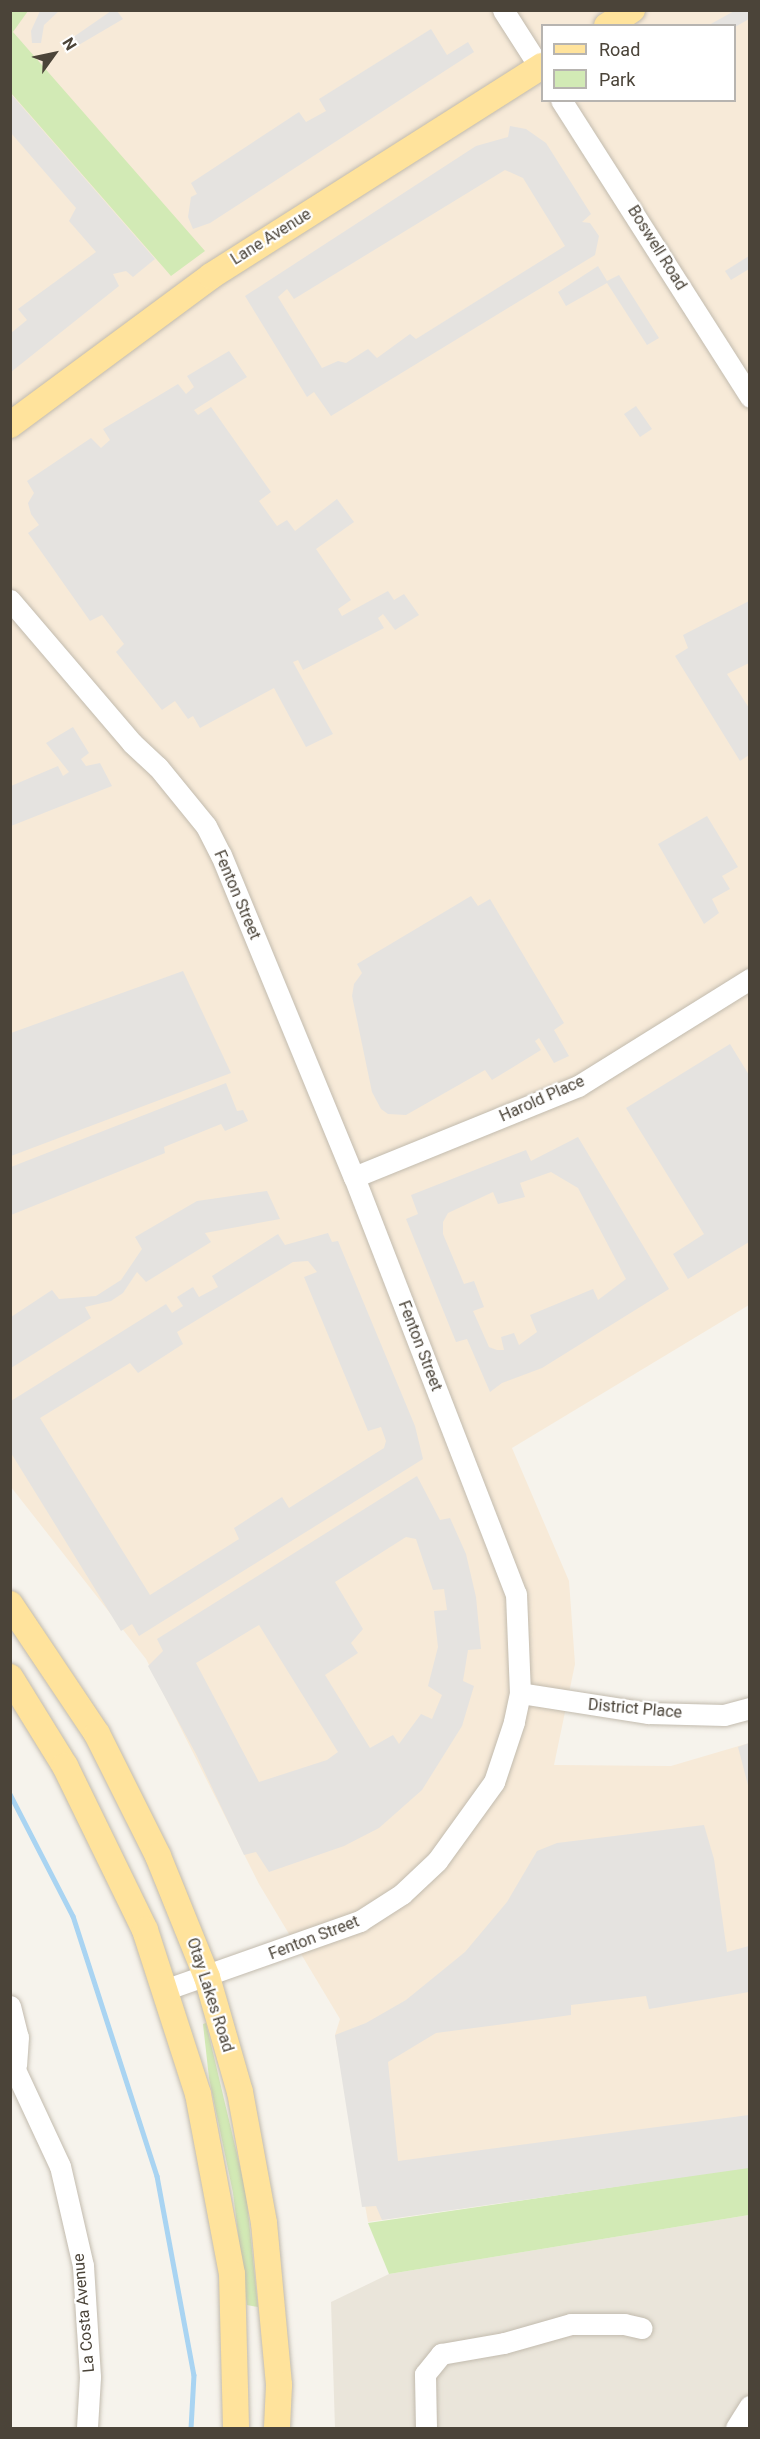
<!DOCTYPE html>
<style>
body{margin:0}
#map{position:relative;width:760px;height:2439px;overflow:hidden;background:#f6f3ec;font-family:Roboto,sans-serif}
div>[style]{position:absolute}
.residential>*{inset:0;background:#eae5da}
.commercial>*{inset:0;background:#f7ead8}
.green>*{inset:0;background:#d2eab5}
.parking>*{inset:0;background:#e5e3e0}
.stream>*{height:4.5px;margin:-2.25px;padding:0 2.25px;transform-origin:2.25px;border-radius:2.25px;background:#a9d4f2}
.roads{filter:drop-shadow(0 0 2px #c2bbae) drop-shadow(0 0 2px #c2bbae)}
.minor>*{height:21px;margin:-10.5px;padding:0 10.5px;transform-origin:10.5px;border-radius:10.5px;background:#fff}
.major>*{height:26px;margin:-13px;padding:0 13px;transform-origin:13px;border-radius:13px;background:#ffe39c}
span{translate:-50% -50%;white-space:nowrap;text-align:center;line-height:1.15;-webkit-text-stroke:4.5px #fff;paint-order:stroke}
.street-label{font-size:16px;color:#4b4439}
.frame{position:absolute;inset:0;border:12px solid #4b4439;pointer-events:none}
.legend{position:absolute;left:541px;top:24px;width:195px;height:78px;box-sizing:border-box;background:#fff;border:2px solid #b7b4b0;margin:0;padding:8px 10px;list-style:none;font-size:18px;color:#4b4439}
.legend li{display:flex;align-items:center;gap:12px;height:30px}
.legend b{width:30px;border:2px solid #b7b4b0}
.north{position:absolute;left:24px;top:24px;width:60px;height:60px;-webkit-text-stroke:4px #fff;paint-order:stroke;rotate:57deg;font-size:16px;font-weight:700;line-height:24px;text-align:center;color:#4b4439}
.north::after{content:'';display:block;margin:auto;width:21px;height:27px;background:#4b4439;clip-path:polygon(50% 0,100% 100%,50% 72%,0 100%)}
</style>
<div id="map">
<div class="residential">
<div style="clip-path:polygon(749px 2215px,749px 2428px,335px 2428px,331px 2302px,389px 2274px)"></div>
</div>
<div class="commercial">
<div style="clip-path:polygon(evenodd,11px 11px,749px 11px,749px 1305px,512px 1448px,569px 1581px,575px 1664px,554px 1765px,671px 1766px,749px 1743px,749px 2167px,368px 2222px,335px 2035px,340px 2019px,259px 1884px,146px 1659px,11px 1487px,11px 11px,542px 26px,734px 26px,734px 100px,542px 100px,542px 26px)"></div>
</div>
<div class="green">
<div style="clip-path:polygon(10px 11px,28px 11px,13px 32px,205px 251px,171px 276px,11px 93px)"></div>
<div style="clip-path:polygon(206px 2023px,246px 2192px,258px 2307px,247px 2305px,233px 2193px,209px 2078px,203px 2024px)"></div>
<div style="clip-path:polygon(749px 2167px,749px 2215px,389px 2274px,368px 2223px)"></div>
</div>
<div class="parking">
<div style="clip-path:polygon(736px 10px,749px 11px,749px 19px,735px 27px,709px 25px)"></div>
<div style="clip-path:polygon(40px 11px,59px 11px,44px 25px,41px 43px,32px 43px,31px 31px)"></div>
<div style="clip-path:polygon(111px 11px,117px 11px,123px 19px,77px 46px,72px 38px)"></div>
<div style="clip-path:polygon(431px 29px,447px 55px,468px 42px,474px 52px,210px 223px,193px 229px,188px 217px,191px 197px,197px 194px,191px 183px,299px 112px,306px 122px,326px 111px,319px 99px)"></div>
<div style="clip-path:polygon(10px 93px,155px 259px,133px 277px,126px 271px,113px 274px,119px 286px,11px 372px,11px 333px,27px 320px,18px 309px,96px 252px,69px 221px,76px 208px,11px 133px)"></div>
<div style="clip-path:polygon(evenodd,510px 126px,526px 129px,546px 143px,591px 214px,582px 222px,590px 223px,599px 236px,595px 255px,331px 416px,314px 392px,307px 397px,245px 296px,476px 146px,508px 137px,510px 126px,505px 170px,523px 178px,565px 246px,416px 339px,410px 334px,377px 358px,368px 349px,346px 363px,338px 361px,322px 368px,278px 297px,287px 289px,294px 299px,505px 170px)"></div>
<div style="clip-path:polygon(749px 256px,749px 269px,731px 280px,725px 271px)"></div>
<div style="clip-path:polygon(598px 266px,607px 281px,619px 275px,659px 338px,647px 345px,607px 283px,566px 306px,558px 292px)"></div>
<div style="clip-path:polygon(229px 351px,247px 377px,194px 410px,198px 415px,211px 407px,271px 492px,259px 501px,277px 526px,287px 520px,295px 531px,337px 499px,354px 522px,316px 549px,351px 600px,338px 609px,342px 616px,388px 591px,394px 600px,404px 594px,419px 615px,395px 630px,383px 614px,378px 618px,384px 628px,303px 670px,298px 660px,293px 662px,333px 734px,306px 747px,274px 688px,200px 728px,193px 716px,188px 719px,175px 701px,162px 710px,116px 652px,124px 644px,102px 615px,90px 621px,28px 533px,39px 525px,31px 514px,28px 503px,34px 493px,27px 481px,91px 438px,101px 448px,110px 440px,103px 429px,178px 384px,186px 394px,194px 387px,187px 376px)"></div>
<div style="clip-path:polygon(636px 406px,652px 429px,640px 437px,624px 414px)"></div>
<div style="clip-path:polygon(749px 601px,749px 663px,727px 674px,749px 708px,749px 755px,740px 761px,675px 656px,688px 648px,683px 635px)"></div>
<div style="clip-path:polygon(73px 727px,89px 753px,81px 759px,86px 766px,100px 763px,112px 786px,11px 826px,11px 786px,58px 766px,63px 776px,69px 772px,46px 743px)"></div>
<div style="clip-path:polygon(707px 816px,738px 867px,722px 876px,730px 889px,712px 899px,719px 913px,704px 924px,658px 844px)"></div>
<div style="clip-path:polygon(471px 896px,478px 906px,490px 899px,564px 1023px,554px 1030px,569px 1056px,554px 1063px,539px 1038px,535px 1041px,541px 1050px,492px 1080px,485px 1070px,406px 1115px,388px 1114px,381px 1109px,372px 1092px,352px 996px,354px 984px,362px 973px,357px 964px)"></div>
<div style="clip-path:polygon(183px 971px,231px 1073px,11px 1156px,11px 1033px)"></div>
<div style="clip-path:polygon(730px 1044px,749px 1075px,749px 1242px,688px 1279px,673px 1254px,704px 1234px,626px 1108px)"></div>
<div style="clip-path:polygon(226px 1083px,237px 1111px,243px 1110px,248px 1121px,225px 1131px,221px 1124px,164px 1147px,165px 1153px,11px 1215px,11px 1167px)"></div>
<div style="clip-path:polygon(evenodd,578px 1137px,669px 1289px,542px 1368px,502px 1383px,490px 1392px,467px 1339px,456px 1342px,406px 1219px,418px 1214px,411px 1195px,526px 1150px,531px 1161px,578px 1137px,551px 1172px,578px 1188px,626px 1279px,598px 1300px,593px 1289px,530px 1315px,537px 1332px,519px 1345px,514px 1333px,501px 1337px,504px 1350px,497px 1350px,489px 1347px,473px 1311px,484px 1307px,474px 1281px,464px 1284px,443px 1234px,443px 1222px,448px 1213px,493px 1192px,498px 1204px,525px 1197px,520px 1183px,551px 1172px)"></div>
<div style="clip-path:polygon(267px 1191px,280px 1219px,205px 1233px,211px 1242px,146px 1282px,137px 1272px,123px 1293px,111px 1301px,85px 1307px,91px 1318px,11px 1368px,11px 1317px,52px 1290px,59px 1299px,96px 1296px,121px 1280px,142px 1249px,135px 1237px,197px 1201px)"></div>
<div style="clip-path:polygon(evenodd,328px 1233px,332px 1242px,338px 1241px,415px 1426px,423px 1459px,139px 1636px,132px 1624px,121px 1631px,11px 1453px,11px 1401px,166px 1304px,172px 1313px,183px 1306px,177px 1297px,193px 1287px,199px 1297px,218px 1287px,212px 1276px,278px 1234px,285px 1245px,328px 1233px,308px 1261px,317px 1272px,304px 1277px,368px 1431px,381px 1427px,386px 1441px,384px 1448px,289px 1508px,282px 1497px,234px 1528px,239px 1539px,150px 1595px,40px 1418px,130px 1363px,138px 1373px,183px 1344px,177px 1332px,293px 1262px,308px 1261px)"></div>
<div style="clip-path:polygon(evenodd,417px 1476px,440px 1520px,450px 1518px,466px 1554px,476px 1597px,481px 1649px,468px 1650px,463px 1681px,474px 1686px,462px 1726px,422px 1790px,379px 1828px,344px 1846px,269px 1872px,256px 1852px,244px 1855px,196px 1754px,148px 1666px,163px 1651px,157px 1639px,417px 1476px,406px 1537px,416px 1539px,433px 1590px,444px 1589px,447px 1610px,434px 1611px,438px 1647px,428px 1686px,442px 1695px,432px 1719px,421px 1714px,399px 1744px,393px 1735px,370px 1748px,325px 1675px,358px 1653px,351px 1643px,363px 1629px,335px 1582px,406px 1537px,417px 1476px,259px 1625px,338px 1752px,327px 1760px,259px 1782px,196px 1663px,259px 1625px)"></div>
<div style="clip-path:polygon(749px 1743px,750px 1743px,749px 1789px,738px 1747px)"></div>
<div style="clip-path:polygon(704px 1825px,714px 1859px,727px 1952px,749px 1946px,749px 1992px,649px 2009px,646px 1996px,571px 2005px,571px 2015px,436px 2033px,388px 2062px,398px 2161px,749px 2115px,749px 2168px,382px 2220px,376px 2206px,362px 2207px,335px 2035px,366px 2023px,406px 2000px,465px 1952px,507px 1902px,537px 1851px,557px 1843px)"></div>
</div>
<div class="stream">
<div style="left:10px;top:1794px;width:137px;rotate:62.7deg"></div>
<div style="left:73px;top:1916px;width:273px;rotate:72.1deg"></div>
<div style="left:157px;top:2176px;width:202px;rotate:79.5deg"></div>
<div style="left:194px;top:2375px;width:53px;rotate:93.2deg"></div>
</div>
<div class="roads">
<div class="minor">
<div style="left:503px;top:10px;width:72px;rotate:57.4deg"></div>
<div style="left:561px;top:100px;width:352px;rotate:57.5deg"></div>
<div style="left:10px;top:600px;width:188px;rotate:49.5deg"></div>
<div style="left:132px;top:743px;width:35px;rotate:43deg"></div>
<div style="left:158px;top:767px;width:76px;rotate:50.9deg"></div>
<div style="left:206px;top:826px;width:33px;rotate:63deg"></div>
<div style="left:221px;top:855px;width:348px;rotate:67.6deg"></div>
<div style="left:354px;top:1177px;width:447px;rotate:68.8deg"></div>
<div style="left:516px;top:1594px;width:99px;rotate:87.7deg"></div>
<div style="left:520px;top:1693px;width:30px;rotate:102deg"></div>
<div style="left:514px;top:1722px;width:63px;rotate:108.4deg"></div>
<div style="left:494px;top:1782px;width:97px;rotate:125.8deg"></div>
<div style="left:437px;top:1861px;width:48px;rotate:136.7deg"></div>
<div style="left:402px;top:1894px;width:50px;rotate:147.3deg"></div>
<div style="left:360px;top:1921px;width:208px;rotate:160.6deg"></div>
<div style="left:354px;top:1177px;width:242px;rotate:-22.1deg"></div>
<div style="left:578px;top:1086px;width:203px;rotate:-31.9deg"></div>
<div style="left:520px;top:1693px;width:130px;rotate:8.9deg"></div>
<div style="left:648px;top:1713px;width:76px;rotate:1.5deg"></div>
<div style="left:724px;top:1715px;width:27px;rotate:-15deg"></div>
<div style="left:10px;top:2006px;width:32px;rotate:76deg"></div>
<div style="left:18px;top:2037px;width:28px;rotate:94deg"></div>
<div style="left:10px;top:2059px;width:118px;rotate:65deg"></div>
<div style="left:60px;top:2166px;width:103px;rotate:77deg"></div>
<div style="left:83px;top:2266px;width:111px;rotate:86.4deg"></div>
<div style="left:90px;top:2377px;width:51px;rotate:93.4deg"></div>
<div style="left:426px;top:2428px;width:54px;rotate:-91.1deg"></div>
<div style="left:425px;top:2374px;width:26px;rotate:-51deg"></div>
<div style="left:441px;top:2354px;width:64px;rotate:-9.9deg"></div>
<div style="left:504px;top:2343px;width:70px;rotate:-15.8deg"></div>
<div style="left:571px;top:2324px;width:53px"></div>
<div style="left:624px;top:2324px;width:18px;rotate:13deg"></div>
<div style="left:736px;top:2428px;width:26px;rotate:-58deg"></div>
</div>
<div class="major">
<div style="left:607px;top:26px;width:30px;rotate:-33deg"></div>
<div style="left:10px;top:425px;width:250px;rotate:-36.5deg"></div>
<div style="left:211px;top:276px;width:392px;rotate:-32.4deg"></div>
<div style="left:10px;top:1604px;width:156px;rotate:56.2deg"></div>
<div style="left:97px;top:1734px;width:136px;rotate:63.4deg"></div>
<div style="left:158px;top:1856px;width:131px;rotate:68deg"></div>
<div style="left:207px;top:1977px;width:120px;rotate:74deg"></div>
<div style="left:240px;top:2092px;width:133px;rotate:79.6deg"></div>
<div style="left:264px;top:2223px;width:163px;rotate:84.7deg"></div>
<div style="left:279px;top:2385px;width:43px;rotate:92.7deg"></div>
<div style="left:10px;top:1677px;width:105px;rotate:58.3deg"></div>
<div style="left:65px;top:1766px;width:182px;rotate:64deg"></div>
<div style="left:145px;top:1930px;width:172px;rotate:72.1deg"></div>
<div style="left:198px;top:2094px;width:183px;rotate:79.3deg"></div>
<div style="left:232px;top:2274px;width:154px;rotate:88.5deg"></div>
</div>
</div>
<div class="street-label">
<span style="left:271px;top:237px;rotate:-32deg">Lane Avenue</span>
<span style="left:657px;top:248px;rotate:58deg">Boswell Road</span>
<span style="left:237px;top:895px;rotate:67deg">Fenton Street</span>
<span style="left:542px;top:1099px;rotate:-24deg">Harold Place</span>
<span style="left:420px;top:1346px;rotate:69deg">Fenton Street</span>
<span style="left:635px;top:1709px;rotate:5deg">District Place</span>
<span style="left:314px;top:1938px;rotate:-21deg">Fenton Street</span>
<span style="left:210px;top:1995px;rotate:72deg">Otay Lakes Road</span>
<span style="left:84px;top:2313px;rotate:-95deg">La Costa Avenue</span>
</div>
<div class="frame"></div>
<ul class="legend">
<li><b style="height:8px;background:#ffe39c"></b>Road</li>
<li><b style="height:16px;background:#d2eab5"></b>Park</li>
</ul>
<div class="north">N</div>
</div>
